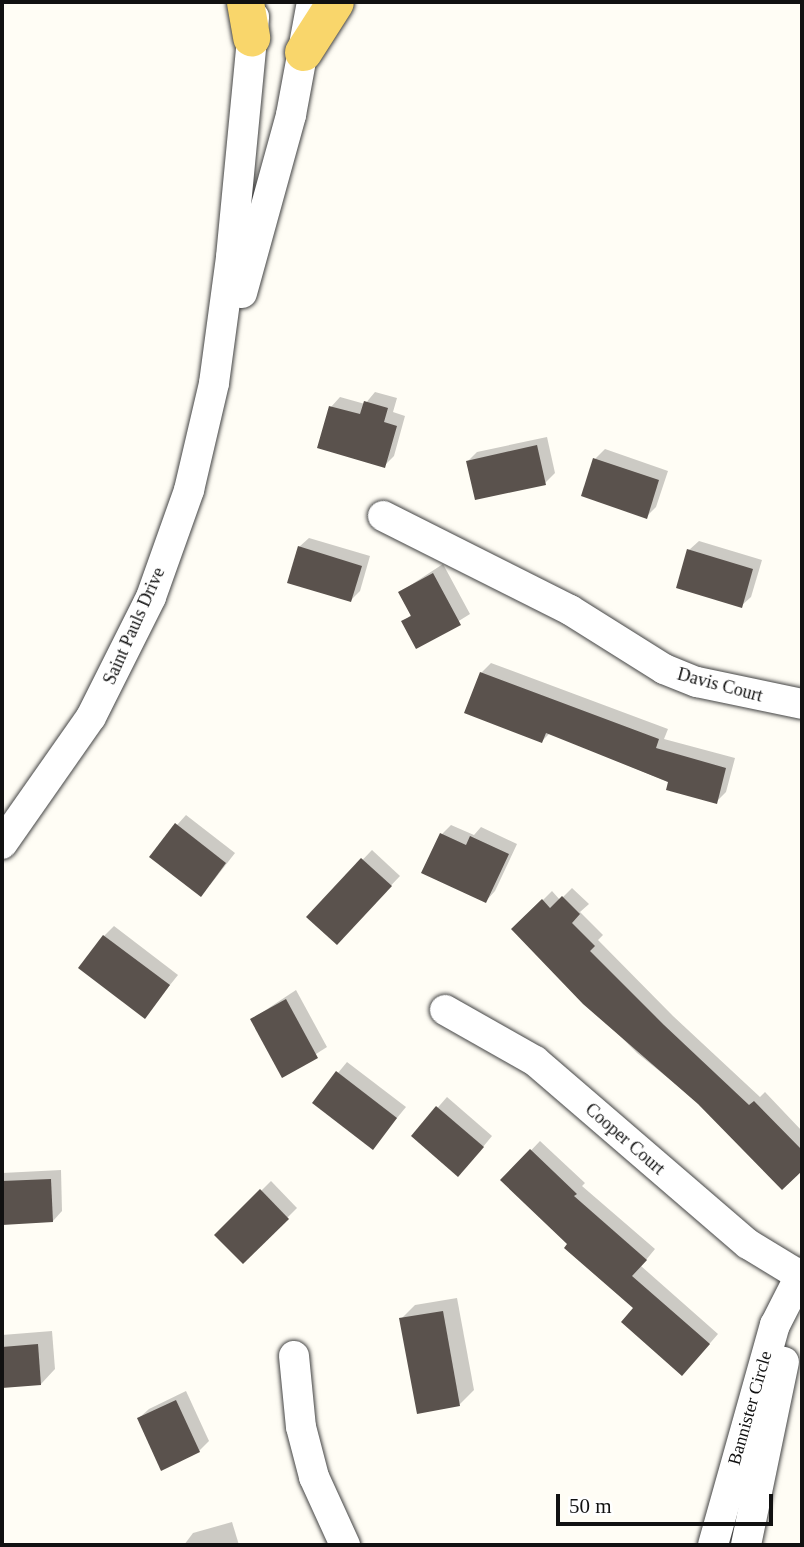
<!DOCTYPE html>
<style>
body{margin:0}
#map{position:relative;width:804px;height:1547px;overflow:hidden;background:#fffdf5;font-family:"Times New Roman",serif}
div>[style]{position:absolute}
.shadow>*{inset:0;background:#0003}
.building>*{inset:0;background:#5a524d}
.roads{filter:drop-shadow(0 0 2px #444) drop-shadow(0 0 2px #444)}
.minor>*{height:30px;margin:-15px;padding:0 15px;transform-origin:15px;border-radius:15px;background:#fff}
.major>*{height:37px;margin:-18.5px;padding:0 18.5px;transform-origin:18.5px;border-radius:18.5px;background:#f9d66b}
span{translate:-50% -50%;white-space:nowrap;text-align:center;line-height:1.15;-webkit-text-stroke:7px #fff;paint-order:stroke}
.street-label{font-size:18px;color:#111}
.frame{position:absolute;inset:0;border:4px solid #111;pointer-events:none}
.scale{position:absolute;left:556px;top:1494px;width:217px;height:32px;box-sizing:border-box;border:4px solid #111;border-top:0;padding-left:9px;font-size:21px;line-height:24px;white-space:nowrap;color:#111;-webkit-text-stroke:5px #fff;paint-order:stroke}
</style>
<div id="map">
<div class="shadow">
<div style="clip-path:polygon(375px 392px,397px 398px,393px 412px,405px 416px,394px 456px,384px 466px,331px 407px,340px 397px,365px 404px)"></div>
<div style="clip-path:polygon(547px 437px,555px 473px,545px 483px,468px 461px,477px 452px)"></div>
<div style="clip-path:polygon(605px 449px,668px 471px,656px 507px,646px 517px,583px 495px,595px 459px)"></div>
<div style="clip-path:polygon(309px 538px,370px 556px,360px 591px,351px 600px,299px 547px)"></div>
<div style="clip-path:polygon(699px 541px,762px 560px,751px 597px,741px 606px,689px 550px)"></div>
<div style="clip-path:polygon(443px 564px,470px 614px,417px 647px,403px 622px,412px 614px,400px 592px)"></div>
<div style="clip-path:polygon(491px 663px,668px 729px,664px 739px,735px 758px,726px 792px,716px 802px,550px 733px,542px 741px,481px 673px)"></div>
<div style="clip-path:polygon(186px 815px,235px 853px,210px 885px,177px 825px)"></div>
<div style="clip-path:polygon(451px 825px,474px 835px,481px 827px,517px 844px,495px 891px,486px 901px,442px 834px)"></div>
<div style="clip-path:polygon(372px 850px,400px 876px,346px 933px,308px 917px)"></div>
<div style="clip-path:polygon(572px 888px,589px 904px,580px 912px,603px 935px,598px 940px,673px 1016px,760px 1097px,765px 1092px,802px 1131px,802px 1168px,782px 1188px,699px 1103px,637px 1053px,514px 929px,552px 891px,560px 900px)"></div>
<div style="clip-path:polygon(114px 926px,178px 975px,145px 1016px,104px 936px)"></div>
<div style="clip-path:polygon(296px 990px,327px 1047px,283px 1075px,252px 1019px)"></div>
<div style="clip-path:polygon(347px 1062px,406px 1107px,373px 1147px,314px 1102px)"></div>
<div style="clip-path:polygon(447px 1097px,492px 1136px,468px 1165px,413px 1136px)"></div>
<div style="clip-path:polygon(540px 1141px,585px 1183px,582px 1186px,655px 1249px,641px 1266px,718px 1334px,692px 1364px,503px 1180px)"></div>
<div style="clip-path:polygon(61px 1170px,62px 1211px,53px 1221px,2px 1223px,2px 1173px)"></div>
<div style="clip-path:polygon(271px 1181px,297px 1208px,243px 1262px,217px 1235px)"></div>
<div style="clip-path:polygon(457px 1298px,474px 1390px,459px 1405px,401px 1319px,415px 1305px)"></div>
<div style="clip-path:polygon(52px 1331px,55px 1369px,41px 1384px,2px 1386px,2px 1335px)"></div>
<div style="clip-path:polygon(186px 1391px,209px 1441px,199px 1451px,139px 1418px,149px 1409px)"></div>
<div style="clip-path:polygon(232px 1522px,239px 1545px,184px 1545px,193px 1533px)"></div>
</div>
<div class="building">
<div style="clip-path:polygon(364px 401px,388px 408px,384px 422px,397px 426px,385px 468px,317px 448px,329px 406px,360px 414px)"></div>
<div style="clip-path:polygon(537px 445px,546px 485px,475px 500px,466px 461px)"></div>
<div style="clip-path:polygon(593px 458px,659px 480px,647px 519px,581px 496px)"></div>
<div style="clip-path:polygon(298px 546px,362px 566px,351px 602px,287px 583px)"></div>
<div style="clip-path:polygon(687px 549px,753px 569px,742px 608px,676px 588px)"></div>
<div style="clip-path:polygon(433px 573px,461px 625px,416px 649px,401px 621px,411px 616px,398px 592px)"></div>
<div style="clip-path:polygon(480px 672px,659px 739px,656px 748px,726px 768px,717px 804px,666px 790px,668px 782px,546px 733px,542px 743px,464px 713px)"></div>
<div style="clip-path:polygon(175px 823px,226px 863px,201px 897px,149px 857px)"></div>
<div style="clip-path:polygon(440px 833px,466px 845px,470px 836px,509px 854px,486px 903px,421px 873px)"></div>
<div style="clip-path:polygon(361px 858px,392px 886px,337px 945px,306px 917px)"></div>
<div style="clip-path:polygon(562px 896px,580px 914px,572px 923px,595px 946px,590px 951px,664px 1025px,749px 1105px,754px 1101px,802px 1150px,802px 1171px,782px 1190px,698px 1104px,583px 1004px,511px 929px,542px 899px,550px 908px)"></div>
<div style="clip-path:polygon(103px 935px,170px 985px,145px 1019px,78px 968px)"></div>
<div style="clip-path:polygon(286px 999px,318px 1058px,282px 1078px,250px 1019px)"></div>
<div style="clip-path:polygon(336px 1071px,397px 1118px,373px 1150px,312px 1103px)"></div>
<div style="clip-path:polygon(436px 1106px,484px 1147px,458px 1177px,411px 1136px)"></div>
<div style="clip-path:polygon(530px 1149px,577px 1194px,574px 1196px,647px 1260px,632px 1276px,710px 1344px,682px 1376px,621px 1322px,633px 1308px,564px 1248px,567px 1244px,500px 1180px)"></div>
<div style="clip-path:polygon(51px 1179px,53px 1222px,2px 1225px,2px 1181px)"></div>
<div style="clip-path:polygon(260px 1189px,289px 1219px,243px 1264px,214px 1235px)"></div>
<div style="clip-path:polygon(443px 1311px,460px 1406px,417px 1414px,399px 1318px)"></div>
<div style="clip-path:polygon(38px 1344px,41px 1385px,2px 1388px,2px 1347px)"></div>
<div style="clip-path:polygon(176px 1400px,200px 1452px,161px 1471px,137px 1418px)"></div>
</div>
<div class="roads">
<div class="minor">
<div style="left:242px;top:293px;width:185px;rotate:-74.6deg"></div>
<div style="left:291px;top:115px;width:115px;rotate:-79.5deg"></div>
<div style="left:383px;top:516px;width:209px;rotate:26.7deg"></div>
<div style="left:570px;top:610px;width:111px;rotate:32.1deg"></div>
<div style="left:664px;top:669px;width:35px;rotate:22deg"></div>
<div style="left:697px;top:682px;width:107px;rotate:11.8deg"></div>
<div style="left:2px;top:844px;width:155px;rotate:-55deg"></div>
<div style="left:91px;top:717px;width:134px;rotate:-63.4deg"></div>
<div style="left:151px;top:597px;width:114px;rotate:-70.4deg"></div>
<div style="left:189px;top:490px;width:110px;rotate:-76.8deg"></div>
<div style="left:214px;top:383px;width:127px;rotate:-82.3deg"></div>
<div style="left:231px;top:257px;width:241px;rotate:-84.5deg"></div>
<div style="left:445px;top:1010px;width:103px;rotate:29.5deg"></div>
<div style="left:535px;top:1061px;width:281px;rotate:40.7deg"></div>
<div style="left:748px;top:1244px;width:60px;rotate:31.3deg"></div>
<div style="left:294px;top:1356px;width:71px;rotate:84.4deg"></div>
<div style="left:301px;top:1427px;width:52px;rotate:75.4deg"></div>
<div style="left:314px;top:1477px;width:75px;rotate:65.5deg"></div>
<div style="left:713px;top:1545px;width:229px;rotate:-74.3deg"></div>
<div style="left:775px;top:1325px;width:59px;rotate:-63deg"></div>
<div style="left:746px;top:1545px;width:187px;rotate:-78.3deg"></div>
</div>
<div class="major">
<div style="left:245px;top:2px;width:36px;rotate:80deg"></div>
<div style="left:303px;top:52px;width:59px;rotate:-57.4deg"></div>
</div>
</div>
<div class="street-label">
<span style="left:134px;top:626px;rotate:-66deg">Saint Pauls Drive</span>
<span style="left:720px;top:685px;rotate:15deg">Davis Court</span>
<span style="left:625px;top:1139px;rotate:41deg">Cooper Court</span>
<span style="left:750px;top:1408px;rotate:-74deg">Bannister Circle</span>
</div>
<div class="frame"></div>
<div class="scale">50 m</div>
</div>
